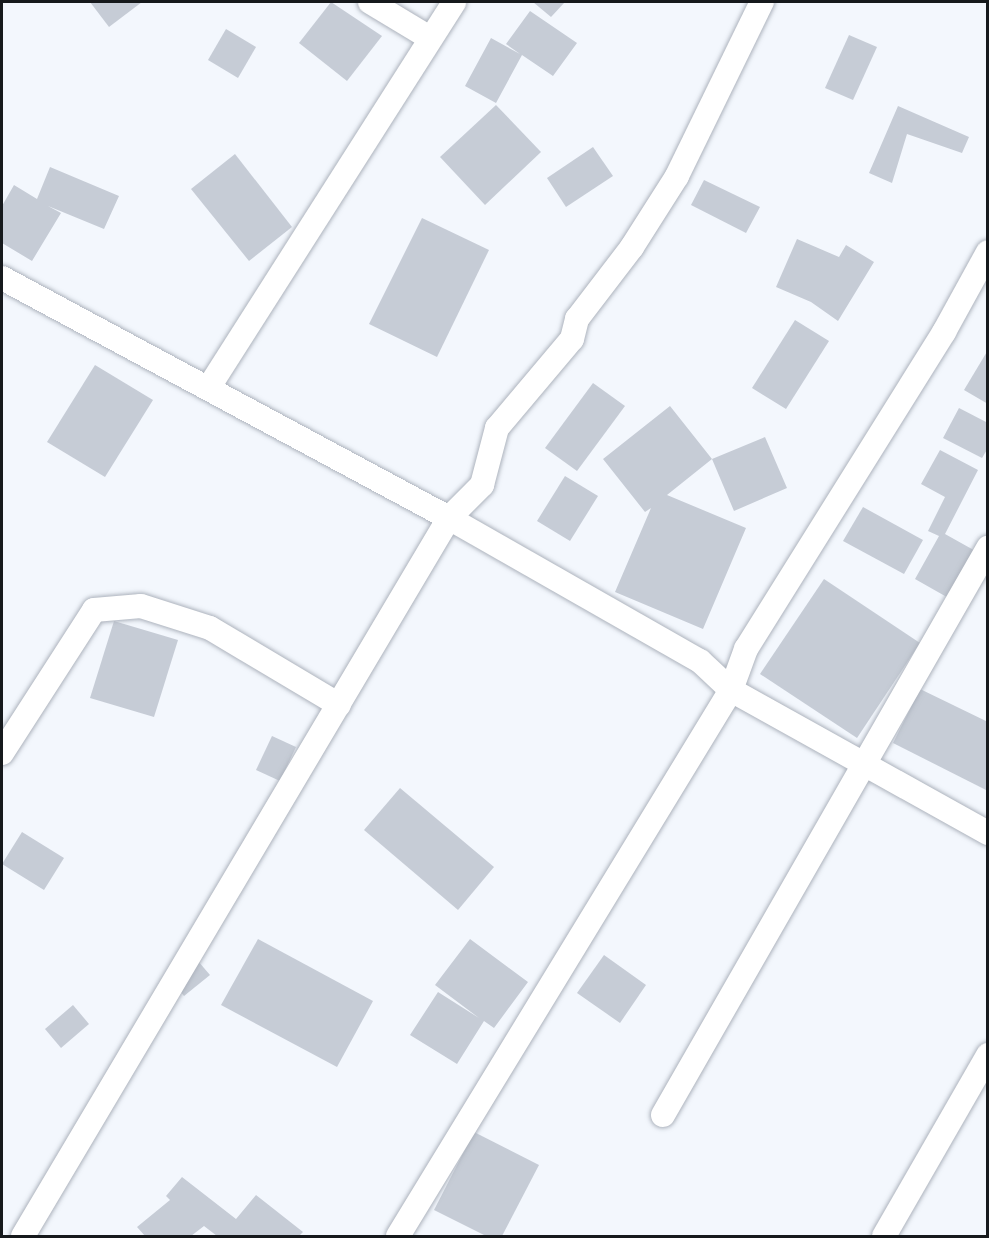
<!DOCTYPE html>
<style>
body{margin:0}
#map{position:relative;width:989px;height:1238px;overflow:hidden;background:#f3f7fd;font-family:"Fira Sans Condensed",sans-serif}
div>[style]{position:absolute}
.building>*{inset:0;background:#c6ccd6}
.roads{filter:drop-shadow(0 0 2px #adb3bd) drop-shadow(0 0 2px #adb3bd)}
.street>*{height:24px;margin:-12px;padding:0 12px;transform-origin:12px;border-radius:12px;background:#fff}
span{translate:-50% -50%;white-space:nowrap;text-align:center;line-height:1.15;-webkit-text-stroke:5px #fff;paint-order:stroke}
.frame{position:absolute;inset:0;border:3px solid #16191c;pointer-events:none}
</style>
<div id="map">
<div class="building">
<div style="clip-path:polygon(90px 2px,142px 2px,109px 27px)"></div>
<div style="clip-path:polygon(331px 2px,382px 36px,347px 81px,299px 43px)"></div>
<div style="clip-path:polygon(533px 2px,565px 2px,551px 17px)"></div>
<div style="clip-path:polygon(530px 11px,577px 43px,553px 76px,522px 55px,496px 103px,465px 86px,491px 38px,520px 54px,506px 44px)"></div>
<div style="clip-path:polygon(226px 29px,256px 47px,238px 78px,208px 60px)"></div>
<div style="clip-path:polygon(849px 35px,877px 47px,853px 100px,825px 88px)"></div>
<div style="clip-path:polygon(496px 105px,541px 152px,485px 205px,440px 157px)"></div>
<div style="clip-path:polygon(898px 106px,969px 137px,962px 153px,907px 134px,892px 183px,869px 173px)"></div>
<div style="clip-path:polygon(593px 147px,613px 176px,566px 207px,547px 178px)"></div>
<div style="clip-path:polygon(235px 154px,292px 227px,249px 261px,191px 189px)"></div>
<div style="clip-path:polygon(50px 167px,119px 196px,104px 229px,48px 206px,61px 213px,32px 261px,2px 243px,2px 206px,14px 185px,37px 199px)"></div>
<div style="clip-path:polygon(704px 180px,760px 207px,746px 233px,691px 205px)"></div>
<div style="clip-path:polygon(422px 218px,489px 250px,437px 357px,369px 324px)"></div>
<div style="clip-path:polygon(797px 239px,839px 257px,846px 245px,874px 262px,838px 321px,811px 302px,776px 287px)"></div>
<div style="clip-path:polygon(795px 320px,829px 341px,786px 409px,752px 388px)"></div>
<div style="clip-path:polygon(988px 350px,988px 404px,964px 390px)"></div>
<div style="clip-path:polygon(95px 365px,153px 400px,105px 477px,47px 442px)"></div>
<div style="clip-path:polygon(593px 383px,625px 406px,577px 471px,545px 448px)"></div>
<div style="clip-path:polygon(670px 406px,712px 459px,765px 437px,787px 488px,734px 511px,712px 459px,667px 495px,746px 528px,703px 629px,615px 592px,651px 508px,645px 512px,603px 459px)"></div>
<div style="clip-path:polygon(959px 408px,988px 423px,988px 448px,982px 458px,943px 438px)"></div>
<div style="clip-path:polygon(940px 450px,978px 470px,945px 534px,979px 553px,952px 600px,915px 579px,939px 536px,928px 531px,945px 497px,921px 484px)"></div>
<div style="clip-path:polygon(565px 476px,598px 496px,570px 541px,537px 521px)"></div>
<div style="clip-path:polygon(863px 507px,923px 540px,904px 574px,843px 541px)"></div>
<div style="clip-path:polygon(824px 579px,920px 643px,857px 738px,760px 674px)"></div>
<div style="clip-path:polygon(114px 621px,178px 640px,154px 717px,90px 698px)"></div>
<div style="clip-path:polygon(920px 689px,988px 722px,988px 791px,893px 743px)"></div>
<div style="clip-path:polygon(272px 736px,296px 747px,280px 781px,256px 770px)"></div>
<div style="clip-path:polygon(400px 788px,494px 867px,458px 910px,364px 830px)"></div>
<div style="clip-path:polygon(22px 832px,64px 858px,44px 890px,2px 864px)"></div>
<div style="clip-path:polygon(258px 939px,373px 1001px,337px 1067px,221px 1005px)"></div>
<div style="clip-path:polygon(470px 939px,528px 982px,494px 1028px,484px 1021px,457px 1064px,410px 1035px,438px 992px,479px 1018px,435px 985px)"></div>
<div style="clip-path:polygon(604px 955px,646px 985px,620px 1023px,577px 993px)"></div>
<div style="clip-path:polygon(198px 961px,210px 975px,184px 996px,172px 981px)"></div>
<div style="clip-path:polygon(73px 1005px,89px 1024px,61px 1048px,45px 1029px)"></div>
<div style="clip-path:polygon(474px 1132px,539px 1165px,502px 1236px,486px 1236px,434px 1210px)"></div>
<div style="clip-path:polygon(182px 1177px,236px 1219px,256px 1195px,303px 1232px,299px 1236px,217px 1236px,204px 1226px,191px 1236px,145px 1236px,137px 1227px,170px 1200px,166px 1196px)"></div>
</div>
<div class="roads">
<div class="street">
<div style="left:370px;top:2px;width:70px;rotate:31deg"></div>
<div style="left:2px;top:278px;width:507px;rotate:28.23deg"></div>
<div style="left:449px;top:518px;width:289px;rotate:29.7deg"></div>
<div style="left:700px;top:661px;width:42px;rotate:43.1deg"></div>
<div style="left:731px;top:690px;width:294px;rotate:29.1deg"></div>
<div style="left:209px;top:387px;width:456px;rotate:-57.5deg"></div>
<div style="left:2px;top:753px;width:170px;rotate:-57.2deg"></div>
<div style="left:94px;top:610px;width:47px;rotate:-4.9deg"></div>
<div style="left:141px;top:606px;width:72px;rotate:17.7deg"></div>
<div style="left:210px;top:628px;width:150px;rotate:30.8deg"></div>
<div style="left:663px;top:1115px;width:654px;rotate:-60.18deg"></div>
<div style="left:23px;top:1236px;width:835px;rotate:-59.32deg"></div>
<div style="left:449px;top:518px;width:47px;rotate:-45deg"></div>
<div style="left:482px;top:485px;width:59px;rotate:-75.3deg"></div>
<div style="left:497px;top:428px;width:116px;rotate:-49.9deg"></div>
<div style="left:572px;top:339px;width:21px;rotate:-76deg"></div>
<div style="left:577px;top:319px;width:91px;rotate:-52.6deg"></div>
<div style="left:632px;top:247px;width:84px;rotate:-57.6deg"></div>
<div style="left:677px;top:176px;width:194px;rotate:-64deg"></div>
<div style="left:398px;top:1236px;width:640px;rotate:-58.62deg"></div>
<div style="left:731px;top:690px;width:44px;rotate:-69.9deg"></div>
<div style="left:746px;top:649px;width:374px;rotate:-58deg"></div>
<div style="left:944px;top:332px;width:91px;rotate:-61.2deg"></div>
<div style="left:884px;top:1236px;width:209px;rotate:-60.1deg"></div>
</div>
</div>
<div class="frame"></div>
</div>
